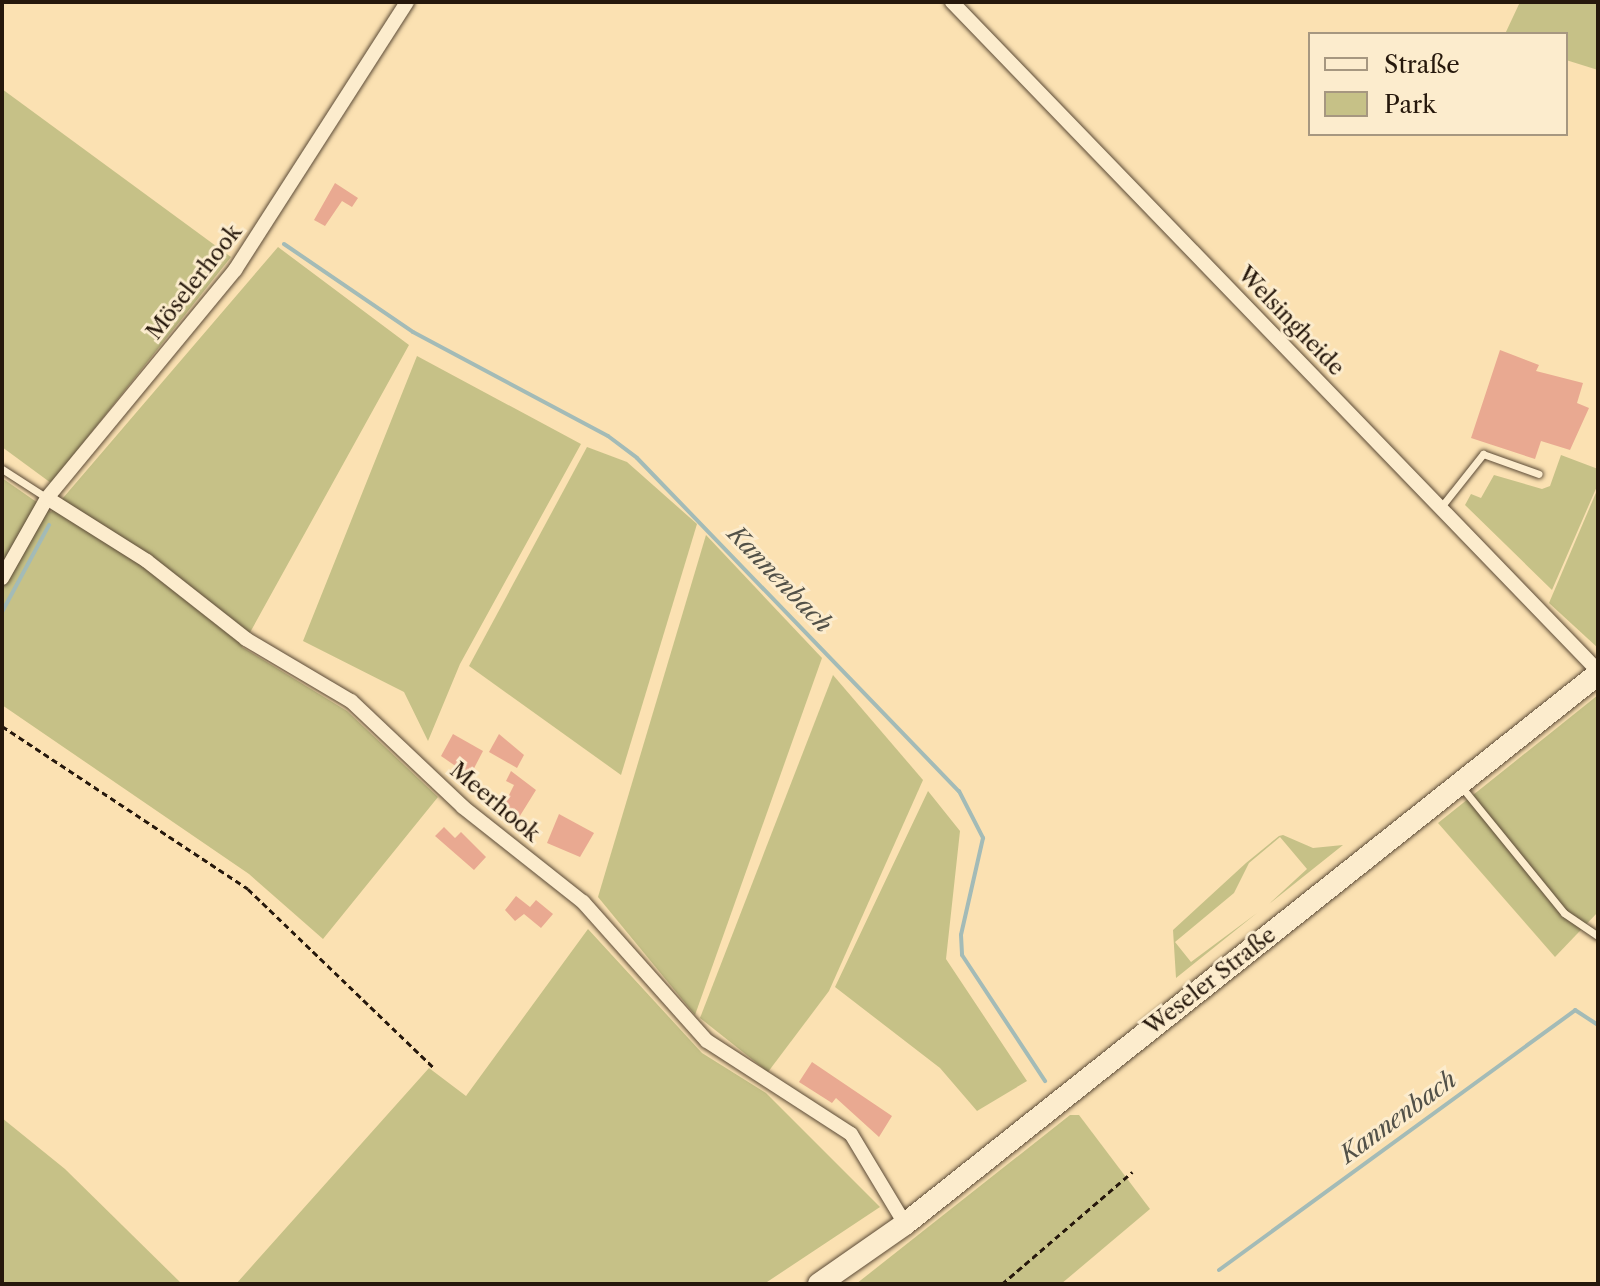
<!DOCTYPE html>
<meta charset="utf-8">
<style>
body{margin:0}
#map{position:relative;width:1600px;height:1286px;overflow:hidden;background:#fbe1b2;font-family:"Libre Caslon Text",serif}
div>[style]{position:absolute}
.green>*{inset:0;background:#c6c187}
.stream>*{height:4px;margin:-2px;padding:0 2px;transform-origin:2px;border-radius:2px;background:#a3bbb7}
.building>*{inset:0;background:#e9a991}
.path>*{height:3px;margin-top:-1.5px;transform-origin:0;background:repeating-linear-gradient(90deg,#26180c 0 6px,transparent 0 10px)}
.roads{filter:drop-shadow(0 0 2px #5b4a36) drop-shadow(0 0 2px #5b4a36)}
.lane>*{height:7px;margin:-3.5px;padding:0 3.5px;transform-origin:3.5px;border-radius:3.5px;background:#fceccd}
.street>*{height:14px;margin:-7px;padding:0 7px;transform-origin:7px;border-radius:7px;background:#fceccd}
.secondary>*{height:22px;margin:-11px;padding:0 11px;transform-origin:11px;border-radius:11px;background:#fceccd}
span{translate:-50% -50%;white-space:nowrap;text-align:center;line-height:1.15;-webkit-text-stroke:6px #fceccd;paint-order:stroke}
.street-label{font-size:22px;color:#26180c}
.water-label{font-size:24px;color:#525148;font-style:italic}
.frame{position:absolute;inset:0;border:4px solid #26180c;pointer-events:none}
.legend{position:absolute;left:1308px;top:32px;width:260px;height:104px;box-sizing:border-box;background:#fceccd;border:2px solid #a69780;margin:0;padding:10px 14px;list-style:none;font-size:24px;color:#26180c}
.legend li{display:flex;align-items:center;gap:16px;height:40px}
.legend b{width:40px;border:2px solid #a69780}
</style>
<div id="map">
<div class="green">
<div style="clip-path:polygon(1520px 2px,1598px 2px,1598px 70px,1566px 60px,1566px 34px,1505px 34px)"></div>
<div style="clip-path:polygon(2px 89px,231px 257px,51px 483px,2px 447px)"></div>
<div style="clip-path:polygon(278px 247px,409px 345px,242px 647px,347px 711px,438px 797px,323px 939px,249px 874px,2px 705px,2px 478px,51px 512px)"></div>
<div style="clip-path:polygon(417px 356px,581px 444px,460px 664px,428px 741px,404px 692px,303px 641px)"></div>
<div style="clip-path:polygon(587px 447px,627px 462px,697px 524px,621px 775px,469px 666px)"></div>
<div style="clip-path:polygon(1561px 455px,1598px 469px,1598px 484px,1552px 590px,1465px 505px,1471px 494px,1481px 498px,1494px 475px,1542px 489px,1550px 486px)"></div>
<div style="clip-path:polygon(1598px 488px,1598px 648px,1549px 603px)"></div>
<div style="clip-path:polygon(706px 535px,822px 658px,695px 1015px,598px 897px)"></div>
<div style="clip-path:polygon(833px 675px,923px 780px,829px 991px,768px 1072px,700px 1018px)"></div>
<div style="clip-path:polygon(1598px 695px,1598px 912px,1555px 957px,1438px 823px)"></div>
<div style="clip-path:polygon(928px 791px,960px 831px,946px 959px,1027px 1081px,977px 1111px,940px 1068px,835px 987px)"></div>
<div style="clip-path:polygon(1283px 835px,1313px 848px,1343px 845px,1269px 904px,1307px 869px,1280px 837px,1249px 863px,1234px 893px,1175px 942px,1191px 962px,1257px 913px,1176px 978px,1173px 930px,1246px 863px,1279px 836px)"></div>
<div style="clip-path:polygon(588px 929px,702px 1053px,766px 1093px,880px 1207px,764px 1284px,236px 1284px,429px 1068px,466px 1096px)"></div>
<div style="clip-path:polygon(1070px 1115px,1079px 1115px,1150px 1209px,1061px 1284px,856px 1284px)"></div>
<div style="clip-path:polygon(2px 1118px,65px 1169px,182px 1284px,2px 1284px)"></div>
</div>
<div class="stream">
<div style="left:284px;top:244px;width:156px;rotate:34.3deg"></div>
<div style="left:413px;top:332px;width:221px;rotate:28.1deg"></div>
<div style="left:608px;top:436px;width:36px;rotate:37deg"></div>
<div style="left:637px;top:458px;width:463px;rotate:46deg"></div>
<div style="left:959px;top:791px;width:53px;rotate:62.9deg"></div>
<div style="left:983px;top:838px;width:99px;rotate:102.8deg"></div>
<div style="left:961px;top:935px;width:20px;rotate:87deg"></div>
<div style="left:962px;top:955px;width:151px;rotate:56.6deg"></div>
<div style="left:2px;top:612px;width:99px;rotate:-61.6deg"></div>
<div style="left:1219px;top:1270px;width:441px;rotate:-36.1deg"></div>
<div style="left:1575px;top:1010px;width:27px;rotate:33deg"></div>
</div>
<div class="building">
<div style="clip-path:polygon(335px 183px,358px 198px,352px 207px,342px 201px,325px 226px,314px 220px)"></div>
<div style="clip-path:polygon(1500px 350px,1539px 365px,1536px 371px,1583px 383px,1577px 403px,1589px 408px,1570px 450px,1541px 441px,1535px 459px,1471px 438px)"></div>
<div style="clip-path:polygon(453px 734px,483px 751px,470px 776px,441px 756px)"></div>
<div style="clip-path:polygon(499px 734px,524px 755px,517px 768px,489px 752px)"></div>
<div style="clip-path:polygon(511px 771px,536px 790px,518px 819px,501px 811px,514px 785px,506px 781px)"></div>
<div style="clip-path:polygon(559px 814px,594px 833px,580px 857px,547px 843px)"></div>
<div style="clip-path:polygon(444px 827px,455px 838px,461px 832px,486px 857px,474px 870px,435px 836px)"></div>
<div style="clip-path:polygon(516px 896px,530px 907px,536px 900px,553px 914px,541px 928px,524px 914px,515px 921px,505px 910px)"></div>
<div style="clip-path:polygon(812px 1062px,892px 1116px,879px 1137px,836px 1098px,832px 1103px,799px 1082px)"></div>
</div>
<div class="path">
<div style="left:2px;top:726px;width:295px;rotate:33.5deg"></div>
<div style="left:248px;top:889px;width:257px;rotate:43.9deg"></div>
<div style="left:1002px;top:1284px;width:172px;rotate:-40.7deg"></div>
</div>
<div class="roads">
<div class="lane">
<div style="left:2px;top:469px;width:54px;rotate:32.8deg"></div>
<div style="left:1441px;top:507px;width:68px;rotate:-51.6deg"></div>
<div style="left:1483px;top:454px;width:59px;rotate:19.7deg"></div>
<div style="left:1460px;top:785px;width:165px;rotate:50.9deg"></div>
<div style="left:1564px;top:913px;width:41px;rotate:34.1deg"></div>
</div>
<div class="street">
<div style="left:952px;top:2px;width:930px;rotate:46deg"></div>
<div style="left:47px;top:498px;width:118px;rotate:32.2deg"></div>
<div style="left:147px;top:561px;width:126px;rotate:38.2deg"></div>
<div style="left:246px;top:639px;width:122px;rotate:30.6deg"></div>
<div style="left:351px;top:701px;width:154px;rotate:43.4deg"></div>
<div style="left:463px;top:807px;width:153px;rotate:38.4deg"></div>
<div style="left:583px;top:902px;width:186px;rotate:48.3deg"></div>
<div style="left:707px;top:1041px;width:171px;rotate:32.9deg"></div>
<div style="left:851px;top:1134px;width:105px;rotate:59deg"></div>
<div style="left:2px;top:578px;width:92px;rotate:-60.6deg"></div>
<div style="left:47px;top:498px;width:296px;rotate:-50.5deg"></div>
<div style="left:235px;top:270px;width:318px;rotate:-57.3deg"></div>
</div>
<div class="secondary">
<div style="left:819px;top:1284px;width:105px;rotate:-34.9deg"></div>
<div style="left:905px;top:1224px;width:885px;rotate:-38.44deg"></div>
</div>
</div>
<div class="street-label">
<span style="left:194px;top:282px;rotate:-52deg">Möselerhook</span>
<span style="left:1291px;top:321px;rotate:46deg">Welsingheide</span>
<span style="left:495px;top:802px;rotate:40deg">Meerhook</span>
<span style="left:1210px;top:981px;rotate:-38deg">Weseler Straße</span>
</div>
<div class="water-label">
<span style="left:780px;top:579px;rotate:46deg">Kannenbach</span>
<span style="left:1398px;top:1117px;rotate:-36deg">Kannenbach</span>
</div>
<div class="frame"></div>
<ul class="legend">
<li><b style="height:10px;background:#fceccd"></b>Straße</li>
<li><b style="height:22px;background:#c6c187"></b>Park</li>
</ul>
</div>
